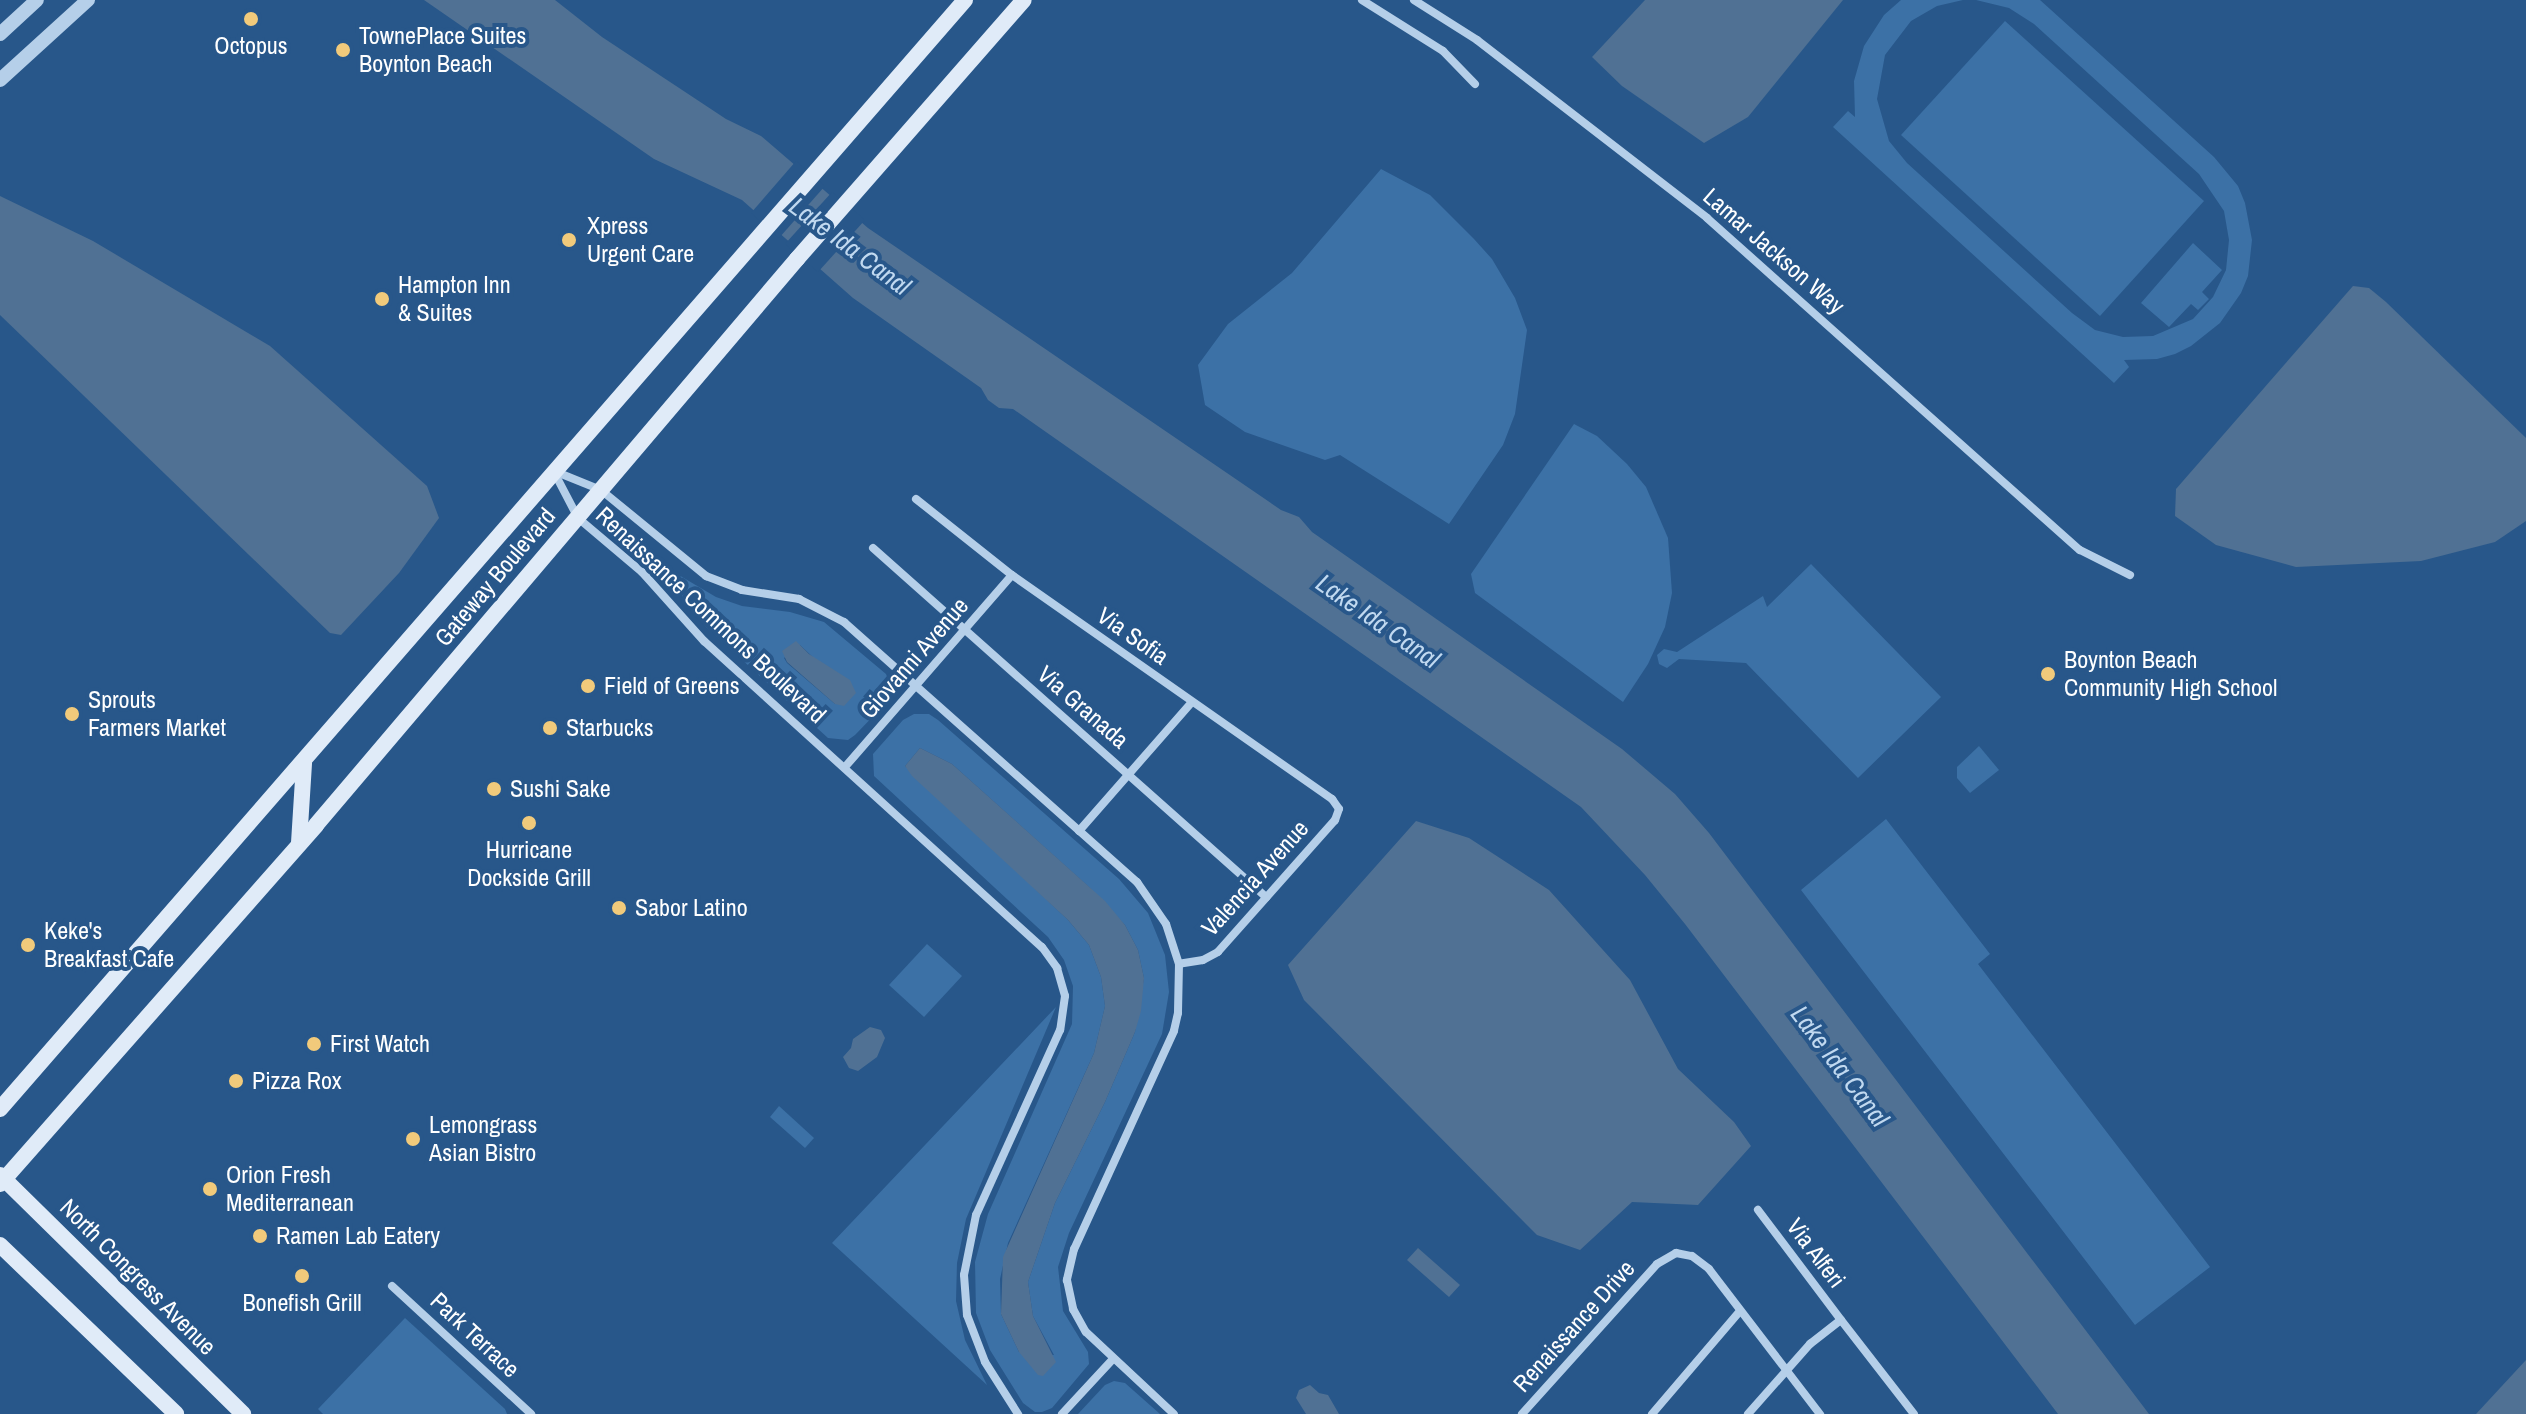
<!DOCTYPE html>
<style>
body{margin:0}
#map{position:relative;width:2526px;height:1414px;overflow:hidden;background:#28578a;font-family:"Archivo Narrow",sans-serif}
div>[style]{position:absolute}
.green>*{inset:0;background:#3c71a6}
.water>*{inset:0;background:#507194}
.pier>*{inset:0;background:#28578a}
.minor>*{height:8px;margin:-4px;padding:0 4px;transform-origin:4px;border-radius:4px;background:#b5cfe9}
.tertiary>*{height:14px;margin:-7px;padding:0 7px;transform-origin:7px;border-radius:7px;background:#b5cfe9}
.secondary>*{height:16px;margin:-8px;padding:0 8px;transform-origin:8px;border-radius:8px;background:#e0ebf8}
.dots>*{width:22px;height:22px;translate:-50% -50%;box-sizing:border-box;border:4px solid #28578a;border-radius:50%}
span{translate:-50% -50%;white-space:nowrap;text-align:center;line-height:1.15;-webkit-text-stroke:8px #28578a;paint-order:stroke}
.poi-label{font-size:24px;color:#fff}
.left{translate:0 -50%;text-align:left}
.street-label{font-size:24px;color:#fff}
.water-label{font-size:26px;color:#c1d9f0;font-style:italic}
</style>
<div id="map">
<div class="green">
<div style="clip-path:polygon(1901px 0,1963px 0,1937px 6px,1911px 21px,1885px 55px,1877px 99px,1889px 141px,1907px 163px,2072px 313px,2095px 330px,2123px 337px,2153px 336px,2193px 319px,2213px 297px,2226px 270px,2229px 240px,2224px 211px,2199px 174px,2034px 24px,2009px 8px,1976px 0,2040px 0,2214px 157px,2238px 186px,2245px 203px,2252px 240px,2248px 276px,2241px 293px,2220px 323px,2191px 346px,2175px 354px,2157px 359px,2124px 360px,2129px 367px,2114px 383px,1833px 127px,1848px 111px,1855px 117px,1854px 81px,1864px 46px,1884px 15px)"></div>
<div style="clip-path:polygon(2005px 21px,2204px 201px,2100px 316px,1901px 135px)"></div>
<div style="clip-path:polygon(1381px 169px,1430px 195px,1474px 239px,1492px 259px,1515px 298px,1527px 330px,1515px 414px,1503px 445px,1449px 524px,1340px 455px,1325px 460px,1245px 432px,1205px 405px,1198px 365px,1228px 324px,1292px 273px)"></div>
<div style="clip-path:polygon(2193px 243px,2222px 270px,2202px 292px,2209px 299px,2198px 310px,2191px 304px,2169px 327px,2141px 303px)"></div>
<div style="clip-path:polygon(1574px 424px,1597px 436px,1627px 464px,1646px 487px,1668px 538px,1672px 593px,1665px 627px,1648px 664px,1623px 702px,1475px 593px,1471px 574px)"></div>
<div style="clip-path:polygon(evenodd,620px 528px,677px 574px,716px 597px,742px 606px,790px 612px,824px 622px,886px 674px,890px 685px,886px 703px,855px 735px,848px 740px,828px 738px,706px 627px,673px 584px,619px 536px,620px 528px,800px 645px,852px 694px,845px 703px,835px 704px,787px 663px,784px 658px,800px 645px)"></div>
<div style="clip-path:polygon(1811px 564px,1941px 697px,1858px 778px,1746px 663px,1679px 659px,1667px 668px,1659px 664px,1657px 655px,1664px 649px,1677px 652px,1763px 596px,1767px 607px)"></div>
<div style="clip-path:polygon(evenodd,914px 714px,929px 714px,938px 720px,1119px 879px,1148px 913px,1165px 955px,1169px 992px,1162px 1034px,1069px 1233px,1058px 1267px,1063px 1311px,1088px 1352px,1089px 1364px,1052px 1408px,1042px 1412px,1035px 1412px,1023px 1403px,990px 1350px,976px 1313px,975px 1262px,988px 1214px,1072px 1024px,1073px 986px,1064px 960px,1048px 937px,874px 776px,873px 754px,903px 720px,914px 714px,920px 748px,952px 764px,1089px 887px,1125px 925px,1138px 950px,1144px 978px,1135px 1032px,1105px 1102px,1055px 1203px,1028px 1282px,1033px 1316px,1054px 1355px,1019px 1352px,1001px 1314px,1000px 1279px,1008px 1243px,1094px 1053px,1105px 1006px,1101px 977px,1089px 945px,1068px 920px,905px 766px,920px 748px)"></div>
<div style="clip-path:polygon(1979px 746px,1999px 770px,1970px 793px,1957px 778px,1957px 767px)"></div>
<div style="clip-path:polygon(1886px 819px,1990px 954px,1978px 964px,2210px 1267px,2135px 1325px,1801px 890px)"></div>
<div style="clip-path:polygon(927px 944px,962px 976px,924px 1017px,889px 985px)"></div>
<div style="clip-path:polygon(1056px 1007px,966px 1219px,957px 1263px,956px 1301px,965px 1340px,987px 1385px,832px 1243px)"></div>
<div style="clip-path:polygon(779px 1106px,814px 1138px,805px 1148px,770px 1117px)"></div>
<div style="clip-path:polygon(405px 1318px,505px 1409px,507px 1414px,323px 1414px,318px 1409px)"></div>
<div style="clip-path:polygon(1114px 1381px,1125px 1383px,1160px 1414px,1078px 1414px,1105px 1385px)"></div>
</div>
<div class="water">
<div style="clip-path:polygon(424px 0,555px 0,602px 37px,726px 119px,761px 136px,868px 228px,1281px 510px,1299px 517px,1312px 532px,1622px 749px,1675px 794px,1709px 833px,2149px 1414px,2058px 1414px,1685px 924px,1645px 875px,1581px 807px,1013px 409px,999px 408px,988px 400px,981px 388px,853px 298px,742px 200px,654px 159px)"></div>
<div style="clip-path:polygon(1645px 0,1843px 0,1748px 117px,1704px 143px,1622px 86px,1592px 57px)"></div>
<div style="clip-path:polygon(0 196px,93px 241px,270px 346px,427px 486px,439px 518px,399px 573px,341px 635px,330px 633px,0 315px)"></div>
<div style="clip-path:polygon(2353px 286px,2369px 288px,2386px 302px,2526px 438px,2526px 521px,2495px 542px,2421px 561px,2296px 567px,2216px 545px,2175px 516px,2176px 489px)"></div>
<div style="clip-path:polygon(796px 641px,809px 654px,850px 680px,856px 693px,844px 706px,835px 704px,787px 662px,782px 651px)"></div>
<div style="clip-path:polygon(920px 748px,952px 764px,1105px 901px,1125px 925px,1138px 950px,1144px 978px,1141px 1011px,1135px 1032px,1105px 1102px,1055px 1203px,1028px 1282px,1033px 1316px,1056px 1362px,1043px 1376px,1038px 1375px,1019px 1352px,1001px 1314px,1003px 1257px,1094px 1053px,1105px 1006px,1101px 977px,1089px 945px,1068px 920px,912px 776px,905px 766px)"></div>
<div style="clip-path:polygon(1416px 821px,1469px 838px,1549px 890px,1630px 980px,1678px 1069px,1734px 1122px,1751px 1146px,1698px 1205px,1632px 1202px,1580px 1250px,1537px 1235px,1304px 1000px,1288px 965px)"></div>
<div style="clip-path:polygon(870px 1027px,881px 1030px,885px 1038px,877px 1057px,858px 1071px,849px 1068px,843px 1057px,851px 1048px,853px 1039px)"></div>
<div style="clip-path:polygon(1418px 1248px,1460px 1285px,1449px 1297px,1407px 1260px)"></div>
<div style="clip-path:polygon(2526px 1360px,2526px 1414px,2476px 1414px)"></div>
<div style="clip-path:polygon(1310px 1385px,1319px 1393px,1328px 1395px,1339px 1414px,1306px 1414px,1296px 1398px,1299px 1390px)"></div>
</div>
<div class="pier">
<div style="clip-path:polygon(796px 161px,825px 186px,779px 238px,751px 213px)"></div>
<div style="clip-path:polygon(832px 192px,865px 220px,818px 272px,785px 244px)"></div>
</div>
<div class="minor">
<div style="left:1362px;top:0;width:96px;rotate:32.2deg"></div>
<div style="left:1443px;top:51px;width:46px;rotate:45.9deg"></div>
<div style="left:1414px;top:0;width:75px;rotate:32.4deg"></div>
<div style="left:1477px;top:40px;width:291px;rotate:37.7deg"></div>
<div style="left:1707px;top:218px;width:499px;rotate:41.7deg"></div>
<div style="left:2080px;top:550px;width:56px;rotate:26.6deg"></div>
<div style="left:554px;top:471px;width:51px;rotate:22deg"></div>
<div style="left:601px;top:490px;width:136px;rotate:39.3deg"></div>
<div style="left:706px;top:576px;width:39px;rotate:21deg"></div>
<div style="left:742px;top:590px;width:58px;rotate:9deg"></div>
<div style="left:799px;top:599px;width:51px;rotate:27.1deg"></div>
<div style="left:844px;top:622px;width:392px;rotate:41.6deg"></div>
<div style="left:1137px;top:882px;width:51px;rotate:55.4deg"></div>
<div style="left:1166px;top:924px;width:42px;rotate:72deg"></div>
<div style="left:1179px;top:964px;width:49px;rotate:91.2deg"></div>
<div style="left:1178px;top:1013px;width:18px;rotate:103deg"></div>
<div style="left:1174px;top:1031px;width:240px;rotate:114.6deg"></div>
<div style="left:1074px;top:1249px;width:32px;rotate:103deg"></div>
<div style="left:1067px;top:1280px;width:30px;rotate:78deg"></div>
<div style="left:1073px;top:1309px;width:26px;rotate:61deg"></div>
<div style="left:1086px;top:1332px;width:120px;rotate:43deg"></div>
<div style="left:554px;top:472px;width:52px;rotate:62.4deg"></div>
<div style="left:578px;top:518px;width:84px;rotate:40.2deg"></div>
<div style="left:642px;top:572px;width:93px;rotate:48.1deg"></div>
<div style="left:704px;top:641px;width:456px;rotate:42.2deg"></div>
<div style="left:1042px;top:947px;width:26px;rotate:54deg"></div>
<div style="left:1057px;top:968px;width:29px;rotate:74deg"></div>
<div style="left:1065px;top:996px;width:34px;rotate:98deg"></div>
<div style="left:1060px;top:1030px;width:203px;rotate:114.4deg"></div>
<div style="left:976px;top:1215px;width:61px;rotate:101.3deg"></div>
<div style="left:964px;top:1275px;width:40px;rotate:85.7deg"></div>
<div style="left:967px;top:1315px;width:50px;rotate:69deg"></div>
<div style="left:985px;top:1362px;width:62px;rotate:57.6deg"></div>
<div style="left:916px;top:499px;width:122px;rotate:38.4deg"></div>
<div style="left:1012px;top:575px;width:391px;rotate:35deg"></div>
<div style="left:1332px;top:799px;width:12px;rotate:55deg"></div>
<div style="left:1339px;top:809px;width:12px;rotate:110deg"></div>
<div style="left:1335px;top:820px;width:176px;rotate:131.6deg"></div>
<div style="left:1218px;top:952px;width:17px;rotate:152deg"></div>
<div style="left:1203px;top:960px;width:24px;rotate:171deg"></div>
<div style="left:873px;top:548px;width:526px;rotate:41.61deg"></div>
<div style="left:845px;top:767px;width:254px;rotate:-49deg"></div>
<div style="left:1079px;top:831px;width:171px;rotate:-48.8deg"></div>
<div style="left:392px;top:1286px;width:189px;rotate:42.6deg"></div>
<div style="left:1841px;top:1320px;width:119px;rotate:52.2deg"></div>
<div style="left:1062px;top:1414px;width:75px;rotate:-47.2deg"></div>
<div style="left:1522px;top:1414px;width:202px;rotate:-48deg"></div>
<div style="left:1657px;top:1264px;width:22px;rotate:-30deg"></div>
<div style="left:1676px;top:1253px;width:16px;rotate:11deg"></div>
<div style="left:1692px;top:1256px;width:21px;rotate:37deg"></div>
<div style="left:1709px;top:1269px;width:183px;rotate:52.6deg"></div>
<div style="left:1652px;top:1414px;width:134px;rotate:-49.5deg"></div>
<div style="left:1748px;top:1414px;width:94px;rotate:-48.5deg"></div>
<div style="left:1810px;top:1344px;width:39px;rotate:-38deg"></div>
<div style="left:1841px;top:1320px;width:138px;rotate:-127deg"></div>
</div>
<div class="tertiary">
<div style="left:0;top:34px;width:50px;rotate:-42.6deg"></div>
<div style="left:0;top:80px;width:119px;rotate:-42.3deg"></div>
</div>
<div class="secondary">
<div style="left:299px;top:843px;width:80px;rotate:-86.4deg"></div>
<div style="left:0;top:1109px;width:1470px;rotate:-48.97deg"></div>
<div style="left:0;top:1175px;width:341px;rotate:44.5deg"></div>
<div style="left:0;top:1184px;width:478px;rotate:-48.6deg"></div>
<div style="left:316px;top:825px;width:743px;rotate:-49.64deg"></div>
<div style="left:797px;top:259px;width:344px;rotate:-48.8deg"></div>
<div style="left:0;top:1245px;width:244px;rotate:43.8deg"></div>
</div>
<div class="dots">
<div style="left:251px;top:19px;background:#f1ca7b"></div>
<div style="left:343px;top:50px;background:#f1ca7b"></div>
<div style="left:569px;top:240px;background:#f1ca7b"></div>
<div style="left:382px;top:299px;background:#f1ca7b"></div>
<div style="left:2048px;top:674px;background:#f1ca7b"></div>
<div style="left:588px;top:686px;background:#f1ca7b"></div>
<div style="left:72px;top:714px;background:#f1ca7b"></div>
<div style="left:550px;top:728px;background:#f1ca7b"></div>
<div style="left:494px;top:789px;background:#f1ca7b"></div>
<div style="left:529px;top:823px;background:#f1ca7b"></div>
<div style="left:619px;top:908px;background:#f1ca7b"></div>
<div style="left:28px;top:945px;background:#f1ca7b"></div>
<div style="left:314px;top:1044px;background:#f1ca7b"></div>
<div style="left:236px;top:1081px;background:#f1ca7b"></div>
<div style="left:413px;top:1139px;background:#f1ca7b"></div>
<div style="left:210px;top:1189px;background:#f1ca7b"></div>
<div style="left:260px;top:1236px;background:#f1ca7b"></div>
<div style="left:302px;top:1276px;background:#f1ca7b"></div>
</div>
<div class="poi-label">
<span class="left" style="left:359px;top:50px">TownePlace Suites<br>Boynton Beach</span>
<span style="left:251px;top:46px">Octopus</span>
<span class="left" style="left:587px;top:240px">Xpress<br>Urgent Care</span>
<span class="left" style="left:398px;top:299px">Hampton Inn<br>&amp; Suites</span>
<span class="left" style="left:2064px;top:674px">Boynton Beach<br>Community High School</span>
<span class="left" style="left:604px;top:686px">Field of Greens</span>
<span class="left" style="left:88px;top:714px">Sprouts<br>Farmers Market</span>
<span class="left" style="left:566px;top:728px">Starbucks</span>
<span class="left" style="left:510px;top:789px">Sushi Sake</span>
<span style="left:529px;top:864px">Hurricane<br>Dockside Grill</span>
<span class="left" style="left:635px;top:908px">Sabor Latino</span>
<span class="left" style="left:44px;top:945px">Keke's<br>Breakfast Cafe</span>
<span class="left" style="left:330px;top:1044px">First Watch</span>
<span class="left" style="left:252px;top:1081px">Pizza Rox</span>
<span class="left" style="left:429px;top:1139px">Lemongrass<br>Asian Bistro</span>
<span class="left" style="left:226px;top:1189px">Orion Fresh<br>Mediterranean</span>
<span class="left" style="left:276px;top:1236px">Ramen Lab Eatery</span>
<span style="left:302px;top:1303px">Bonefish Grill</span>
</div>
<div class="street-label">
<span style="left:1774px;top:251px;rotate:41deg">Lamar Jackson Way</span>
<span style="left:495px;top:577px;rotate:-50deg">Gateway Boulevard</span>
<span style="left:711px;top:615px;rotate:43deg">Renaissance Commons Boulevard</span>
<span style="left:1133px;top:636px;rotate:35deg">Via Sofia</span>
<span style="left:914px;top:658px;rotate:-49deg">Giovanni Avenue</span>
<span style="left:1083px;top:707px;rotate:41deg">Via Granada</span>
<span style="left:1255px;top:878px;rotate:-48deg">Valencia Avenue</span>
<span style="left:1816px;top:1253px;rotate:53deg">Via Alferi</span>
<span style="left:138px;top:1277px;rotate:45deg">North Congress Avenue</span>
<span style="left:1574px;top:1326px;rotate:-48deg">Renaissance Drive</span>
<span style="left:475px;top:1335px;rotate:43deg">Park Terrace</span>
</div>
<div class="water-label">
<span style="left:850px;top:246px;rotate:37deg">Lake Ida Canal</span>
<span style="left:1378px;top:621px;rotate:35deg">Lake Ida Canal</span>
<span style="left:1840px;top:1066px;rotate:53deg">Lake Ida Canal</span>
</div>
</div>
